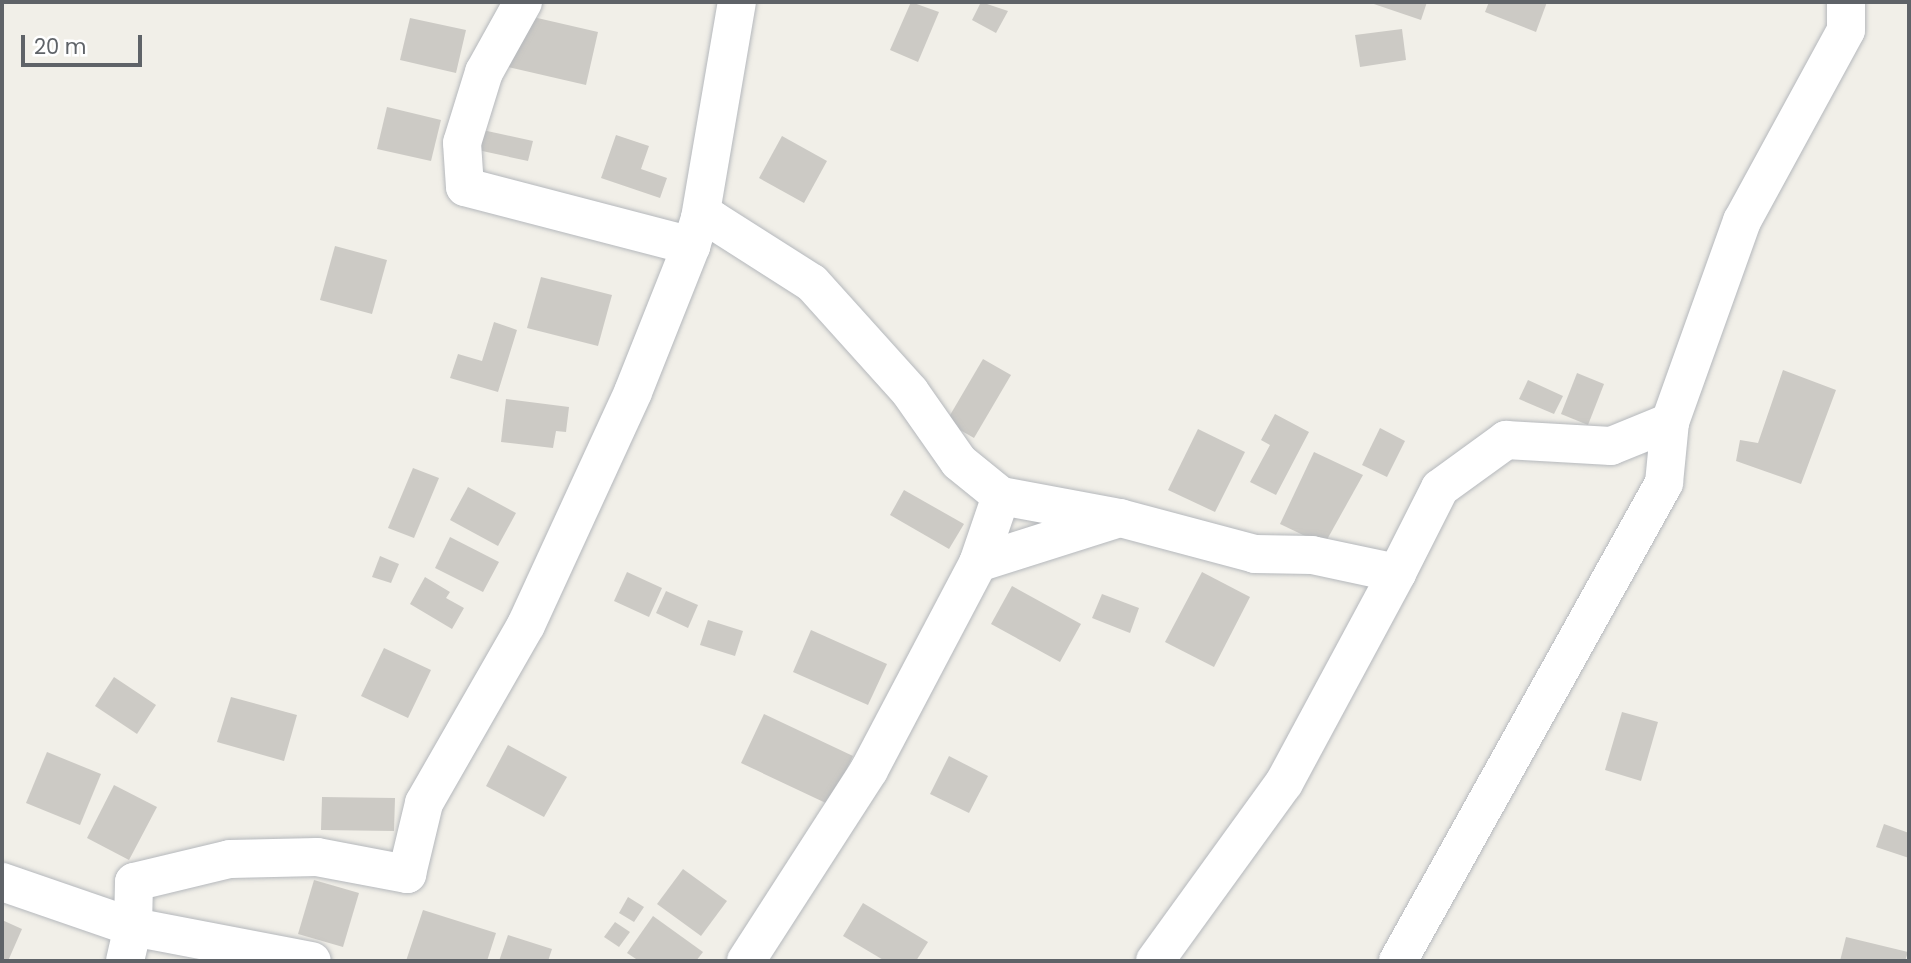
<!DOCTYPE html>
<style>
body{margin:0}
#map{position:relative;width:1911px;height:963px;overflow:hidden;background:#f1efe8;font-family:Poppins,sans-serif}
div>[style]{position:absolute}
.building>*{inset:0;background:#cccac5}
.roads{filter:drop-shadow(0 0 2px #b5b8bc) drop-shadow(0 0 2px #b5b8bc)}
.minor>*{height:38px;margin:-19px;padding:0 19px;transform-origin:19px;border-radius:19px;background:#fff}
span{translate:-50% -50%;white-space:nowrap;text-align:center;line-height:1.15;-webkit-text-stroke:6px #fff;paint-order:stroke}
.frame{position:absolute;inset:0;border:4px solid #5f6368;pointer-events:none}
.scale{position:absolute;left:21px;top:35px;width:121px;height:32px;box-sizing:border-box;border:4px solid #5f6368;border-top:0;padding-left:9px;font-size:21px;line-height:24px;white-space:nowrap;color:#5f6368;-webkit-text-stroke:5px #fff;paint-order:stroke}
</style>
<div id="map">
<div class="building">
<div style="clip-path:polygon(911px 2px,939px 12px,918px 62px,890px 50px)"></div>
<div style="clip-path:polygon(981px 2px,1008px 11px,996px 33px,972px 20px)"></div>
<div style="clip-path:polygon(1368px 2px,1427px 2px,1421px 20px)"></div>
<div style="clip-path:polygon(1489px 2px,1547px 2px,1536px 32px,1485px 12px)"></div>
<div style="clip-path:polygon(520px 14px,598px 32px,586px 85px,508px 67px)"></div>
<div style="clip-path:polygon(410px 18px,466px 30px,456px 73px,400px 60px)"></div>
<div style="clip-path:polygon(1402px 29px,1406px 60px,1360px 67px,1355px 35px)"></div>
<div style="clip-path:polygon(387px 107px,441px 120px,431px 161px,377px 149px)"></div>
<div style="clip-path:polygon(478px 129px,533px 141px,528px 161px,473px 149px)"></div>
<div style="clip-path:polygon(616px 135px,649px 146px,641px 169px,667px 178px,660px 198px,601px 178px)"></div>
<div style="clip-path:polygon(782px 136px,827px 161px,804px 203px,759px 178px)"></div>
<div style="clip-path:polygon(335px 246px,387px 260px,372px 314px,320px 300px)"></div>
<div style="clip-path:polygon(541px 277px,612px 295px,598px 346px,527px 328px)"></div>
<div style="clip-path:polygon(494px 322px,517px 330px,498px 392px,450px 378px,458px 354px,482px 361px)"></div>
<div style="clip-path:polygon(983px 359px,1011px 375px,974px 438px,946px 422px)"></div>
<div style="clip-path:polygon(1783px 370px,1836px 390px,1801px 484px,1736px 461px,1740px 440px,1758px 443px)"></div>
<div style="clip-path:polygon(1577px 373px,1604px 384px,1588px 425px,1561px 414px)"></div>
<div style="clip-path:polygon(1528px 380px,1563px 396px,1554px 414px,1519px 399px)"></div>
<div style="clip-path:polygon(506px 399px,569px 407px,566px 432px,556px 431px,553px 448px,501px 442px)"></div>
<div style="clip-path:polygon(1275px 414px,1309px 432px,1276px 495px,1250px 482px,1270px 445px,1261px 440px)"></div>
<div style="clip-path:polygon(1380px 428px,1405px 441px,1387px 477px,1362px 465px)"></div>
<div style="clip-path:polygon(1198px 429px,1245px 452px,1215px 512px,1168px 490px)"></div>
<div style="clip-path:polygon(1314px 452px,1363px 475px,1324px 545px,1280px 524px)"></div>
<div style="clip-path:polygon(413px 468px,439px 478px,414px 538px,388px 528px)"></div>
<div style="clip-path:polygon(468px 487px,516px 513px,498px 546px,450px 520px)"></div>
<div style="clip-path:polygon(904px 490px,964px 524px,949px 549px,890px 515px)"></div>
<div style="clip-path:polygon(450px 537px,499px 562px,483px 592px,435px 568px)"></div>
<div style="clip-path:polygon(380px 556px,399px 564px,391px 583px,372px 577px)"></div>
<div style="clip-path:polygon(627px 572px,662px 588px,649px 617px,614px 601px)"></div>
<div style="clip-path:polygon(1202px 572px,1250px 597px,1214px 667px,1165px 642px)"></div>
<div style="clip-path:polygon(425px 577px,450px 592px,446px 598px,464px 608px,452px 629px,410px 604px)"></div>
<div style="clip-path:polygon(1012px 586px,1081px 624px,1060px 662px,991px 624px)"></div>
<div style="clip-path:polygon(666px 591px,698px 605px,688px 628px,656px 613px)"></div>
<div style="clip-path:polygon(1102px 594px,1139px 608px,1130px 633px,1092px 618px)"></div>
<div style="clip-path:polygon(708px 620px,743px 631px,735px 656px,700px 645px)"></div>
<div style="clip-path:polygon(811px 630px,887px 664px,868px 705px,793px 672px)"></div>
<div style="clip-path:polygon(384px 648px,431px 670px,408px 718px,361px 696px)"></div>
<div style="clip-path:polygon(114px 677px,156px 705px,137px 734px,95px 706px)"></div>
<div style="clip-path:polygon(231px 697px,297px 715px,284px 761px,217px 742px)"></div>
<div style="clip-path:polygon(1622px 712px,1658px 722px,1641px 781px,1605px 770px)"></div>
<div style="clip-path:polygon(764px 714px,853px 756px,830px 805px,741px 763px)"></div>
<div style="clip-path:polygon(508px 745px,567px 777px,544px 817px,486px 786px)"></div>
<div style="clip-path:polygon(47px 752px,101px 774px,80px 825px,26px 803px)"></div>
<div style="clip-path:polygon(949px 756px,988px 776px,969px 813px,930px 794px)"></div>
<div style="clip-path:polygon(114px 785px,157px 807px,129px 860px,87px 838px)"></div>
<div style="clip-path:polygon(322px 797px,395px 798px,394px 831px,321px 830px)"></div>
<div style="clip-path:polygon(1884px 824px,1909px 833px,1909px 858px,1876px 847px)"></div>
<div style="clip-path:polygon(683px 869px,727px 901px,701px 936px,657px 904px)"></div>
<div style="clip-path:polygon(314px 880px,359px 893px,343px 947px,298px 934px)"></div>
<div style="clip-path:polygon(628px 897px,644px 907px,634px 922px,619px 913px)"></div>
<div style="clip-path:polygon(863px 903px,928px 942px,916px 961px,885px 961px,843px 936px)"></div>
<div style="clip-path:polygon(423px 910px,496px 933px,487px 961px,406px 961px)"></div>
<div style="clip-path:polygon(653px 916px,703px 952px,696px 961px,639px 961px,627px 953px)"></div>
<div style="clip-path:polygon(2px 920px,22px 929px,8px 961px,2px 961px)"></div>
<div style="clip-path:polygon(615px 922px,630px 932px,619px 947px,604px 937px)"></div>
<div style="clip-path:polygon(508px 935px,552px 949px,548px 961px,499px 961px)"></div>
<div style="clip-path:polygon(1846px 937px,1908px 952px,1905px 961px,1840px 961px)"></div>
</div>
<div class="roads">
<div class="minor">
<div style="left:523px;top:2px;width:80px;rotate:119.1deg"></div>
<div style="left:484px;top:72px;width:74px;rotate:107.2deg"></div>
<div style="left:462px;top:143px;width:44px;rotate:86.1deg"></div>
<div style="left:465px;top:187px;width:234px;rotate:14.6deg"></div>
<div style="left:700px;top:218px;width:13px;rotate:9deg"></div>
<div style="left:713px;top:220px;width:117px;rotate:32.5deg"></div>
<div style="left:812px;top:283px;width:147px;rotate:48deg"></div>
<div style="left:910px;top:392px;width:85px;rotate:55deg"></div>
<div style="left:959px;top:462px;width:54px;rotate:39deg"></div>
<div style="left:1001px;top:496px;width:71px;rotate:108.9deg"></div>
<div style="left:1001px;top:496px;width:115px;rotate:10.5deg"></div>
<div style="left:2px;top:882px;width:139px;rotate:19deg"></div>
<div style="left:133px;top:927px;width:182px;rotate:10.8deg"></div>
<div style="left:125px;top:961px;width:35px;rotate:-77deg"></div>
<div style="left:133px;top:927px;width:45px;rotate:-88.7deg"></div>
<div style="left:134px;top:882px;width:99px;rotate:-13.5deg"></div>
<div style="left:230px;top:859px;width:87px;rotate:-1.3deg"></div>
<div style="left:317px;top:857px;width:92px;rotate:10.7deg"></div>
<div style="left:407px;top:874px;width:73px;rotate:-76.5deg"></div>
<div style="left:424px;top:803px;width:205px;rotate:-60.2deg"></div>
<div style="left:526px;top:625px;width:256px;rotate:-65.3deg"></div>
<div style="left:633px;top:392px;width:157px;rotate:-68.3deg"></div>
<div style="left:691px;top:246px;width:29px;rotate:-72deg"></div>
<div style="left:700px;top:218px;width:219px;rotate:-80.3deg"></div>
<div style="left:746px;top:961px;width:227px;rotate:-57.2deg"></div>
<div style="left:869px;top:770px;width:234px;rotate:-62.2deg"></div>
<div style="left:978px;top:563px;width:149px;rotate:-17.6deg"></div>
<div style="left:1120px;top:518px;width:140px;rotate:14.9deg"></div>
<div style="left:1255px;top:554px;width:57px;rotate:1deg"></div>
<div style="left:1312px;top:555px;width:87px;rotate:12deg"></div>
<div style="left:1397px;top:573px;width:95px;rotate:-63.2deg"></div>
<div style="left:1440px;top:488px;width:82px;rotate:-36deg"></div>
<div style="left:1506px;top:440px;width:105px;rotate:3.3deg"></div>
<div style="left:1611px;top:446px;width:64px;rotate:-22.1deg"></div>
<div style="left:1155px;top:961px;width:220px;rotate:-54.1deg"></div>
<div style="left:1284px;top:783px;width:238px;rotate:-61.7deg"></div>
<div style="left:1398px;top:961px;width:547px;rotate:-60.9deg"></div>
<div style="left:1664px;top:483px;width:61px;rotate:-84.4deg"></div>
<div style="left:1670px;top:422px;width:214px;rotate:-70.3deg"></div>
<div style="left:1742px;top:221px;width:217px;rotate:-61.4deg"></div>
<div style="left:1846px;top:30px;width:28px;rotate:-90deg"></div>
</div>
</div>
<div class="frame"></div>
<div class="scale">20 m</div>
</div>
